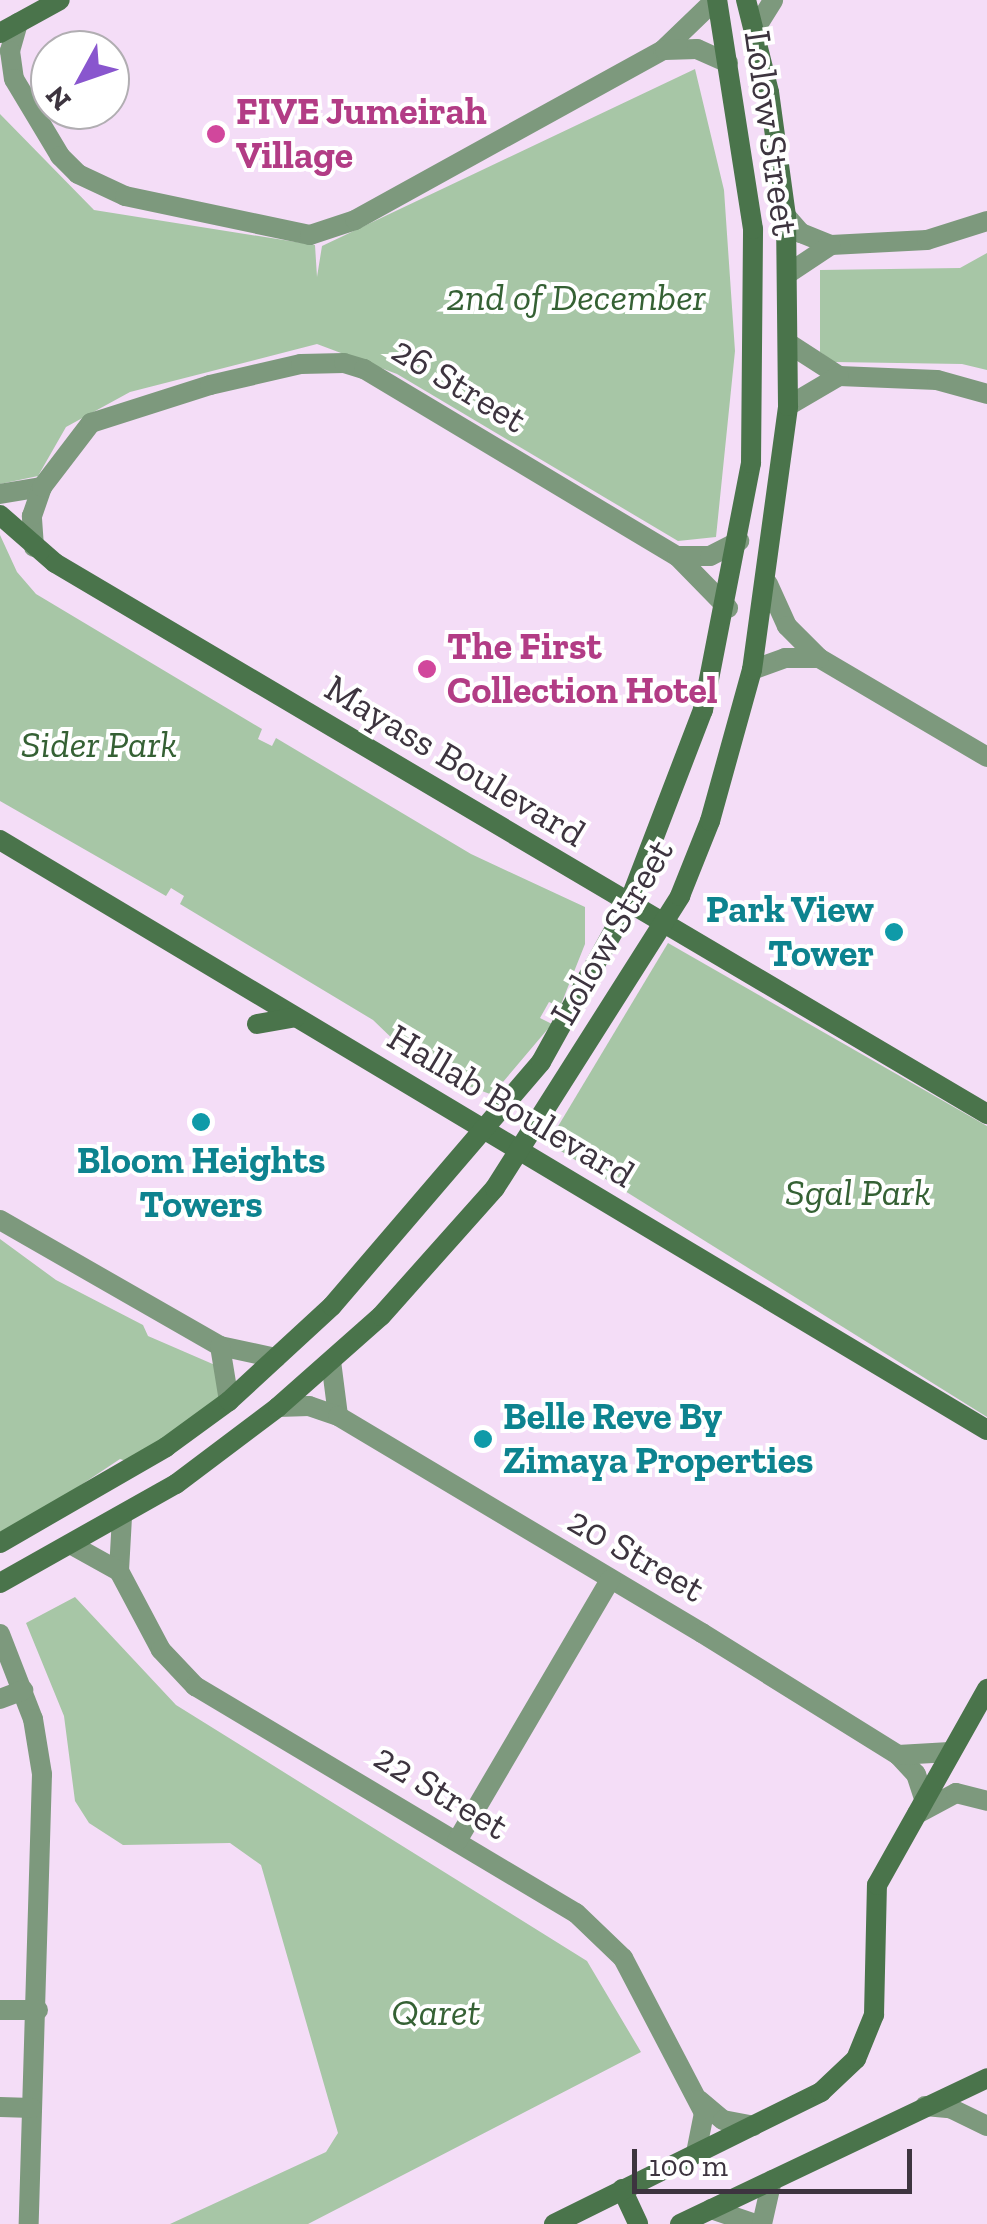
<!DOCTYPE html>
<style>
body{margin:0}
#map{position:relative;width:987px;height:2224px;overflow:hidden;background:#f4ddf7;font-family:"Zilla Slab",serif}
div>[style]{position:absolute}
.green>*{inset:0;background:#a7c6a6}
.street>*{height:20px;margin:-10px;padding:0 10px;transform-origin:10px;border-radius:10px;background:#7d997d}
.secondary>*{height:20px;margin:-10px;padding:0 10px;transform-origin:10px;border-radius:10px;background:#4a744b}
.dots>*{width:28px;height:28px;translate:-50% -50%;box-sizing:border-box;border:5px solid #fff;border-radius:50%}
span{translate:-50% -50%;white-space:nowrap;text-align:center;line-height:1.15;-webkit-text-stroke:8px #fff;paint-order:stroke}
.hotel-label{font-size:38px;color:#b23c85;font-weight:700}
.left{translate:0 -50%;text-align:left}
.street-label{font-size:38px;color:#3d343f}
.park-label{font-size:38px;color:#356134;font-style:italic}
.culture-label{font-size:38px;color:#0d838f;font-weight:700}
.right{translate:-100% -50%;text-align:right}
.north{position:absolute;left:30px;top:30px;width:100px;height:100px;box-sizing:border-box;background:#fff;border:2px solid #b1aeb2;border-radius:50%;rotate:230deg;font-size:28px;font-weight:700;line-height:40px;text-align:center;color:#3d343f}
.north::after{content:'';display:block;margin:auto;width:35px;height:45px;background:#8956ce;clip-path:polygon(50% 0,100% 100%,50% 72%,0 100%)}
.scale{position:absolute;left:632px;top:2149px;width:280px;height:45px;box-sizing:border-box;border:5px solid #3d343f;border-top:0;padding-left:12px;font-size:30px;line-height:35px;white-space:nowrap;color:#3d343f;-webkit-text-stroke:8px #fff;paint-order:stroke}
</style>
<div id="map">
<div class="green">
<div style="clip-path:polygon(695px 69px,724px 190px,735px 351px,716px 537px,678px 541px,397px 374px,317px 344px,130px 392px,66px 427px,38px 476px,0 484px,0 114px,94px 210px,315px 245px,317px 277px,322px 246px)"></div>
<div style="clip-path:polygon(987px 253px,987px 370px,962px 364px,834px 362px,820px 352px,820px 270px,960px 268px)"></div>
<div style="clip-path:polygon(0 535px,17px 572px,36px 594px,262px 729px,258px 739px,272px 746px,276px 738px,471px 854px,585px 907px,585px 944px,560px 1007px,549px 1002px,540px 1018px,552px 1024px,497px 1089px,490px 1094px,425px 1070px,373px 1020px,180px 904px,184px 896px,171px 888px,166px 896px,0 801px)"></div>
<div style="clip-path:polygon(668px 943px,987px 1126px,987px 1417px,548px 1143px)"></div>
<div style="clip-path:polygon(0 1239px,56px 1280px,143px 1325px,148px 1336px,215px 1365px,225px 1395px,136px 1464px,120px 1459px,0 1539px)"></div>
<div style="clip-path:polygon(75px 1597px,176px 1705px,587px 1961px,641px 2052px,308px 2224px,170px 2224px,326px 2152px,338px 2133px,261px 1865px,230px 1843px,123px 1845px,89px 1823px,75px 1801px,64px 1716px,26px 1623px)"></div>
</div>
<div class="street">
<div style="left:18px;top:23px;width:29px;rotate:106deg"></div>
<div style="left:10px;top:51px;width:28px;rotate:82deg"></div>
<div style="left:14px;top:79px;width:90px;rotate:59.1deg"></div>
<div style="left:60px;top:156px;width:25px;rotate:45deg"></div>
<div style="left:78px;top:174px;width:52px;rotate:25.1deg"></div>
<div style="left:125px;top:196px;width:189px;rotate:11.9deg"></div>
<div style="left:310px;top:235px;width:47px;rotate:-18.4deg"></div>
<div style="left:355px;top:220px;width:352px;rotate:-28.9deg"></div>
<div style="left:663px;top:50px;width:72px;rotate:-43.9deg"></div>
<div style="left:754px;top:31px;width:36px;rotate:-58deg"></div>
<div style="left:665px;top:50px;width:32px;rotate:-2deg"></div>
<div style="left:697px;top:49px;width:34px;rotate:24deg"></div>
<div style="left:786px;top:216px;width:23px;rotate:49deg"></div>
<div style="left:801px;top:233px;width:32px;rotate:22deg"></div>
<div style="left:831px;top:245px;width:96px;rotate:-3deg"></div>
<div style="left:927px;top:240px;width:63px;rotate:-17.6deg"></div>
<div style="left:789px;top:273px;width:50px;rotate:-33.7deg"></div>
<div style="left:791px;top:345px;width:57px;rotate:32.9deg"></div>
<div style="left:839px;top:376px;width:98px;rotate:2.3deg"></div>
<div style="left:937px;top:380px;width:52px;rotate:15.6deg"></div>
<div style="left:788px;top:406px;width:59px;rotate:-30.5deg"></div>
<div style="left:0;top:494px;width:43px;rotate:-9.5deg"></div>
<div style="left:34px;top:547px;width:31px;rotate:-94deg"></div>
<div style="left:32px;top:516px;width:31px;rotate:-71deg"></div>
<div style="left:42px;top:487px;width:81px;rotate:-52.6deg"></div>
<div style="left:91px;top:423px;width:125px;rotate:-17.7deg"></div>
<div style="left:210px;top:385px;width:93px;rotate:-13deg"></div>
<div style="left:301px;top:364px;width:43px;rotate:-1.3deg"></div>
<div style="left:344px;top:363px;width:21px;rotate:17deg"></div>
<div style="left:364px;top:369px;width:365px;rotate:30.9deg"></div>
<div style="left:677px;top:556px;width:73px;rotate:45.6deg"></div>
<div style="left:679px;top:556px;width:31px"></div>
<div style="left:710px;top:556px;width:33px;rotate:-27deg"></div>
<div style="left:768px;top:584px;width:46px;rotate:65.7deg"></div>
<div style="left:787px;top:626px;width:45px;rotate:45deg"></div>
<div style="left:819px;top:658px;width:195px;rotate:30.5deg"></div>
<div style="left:752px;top:670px;width:35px;rotate:-20deg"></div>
<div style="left:785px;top:658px;width:34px"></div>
<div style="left:0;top:1220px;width:254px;rotate:29.8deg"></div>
<div style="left:220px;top:1346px;width:57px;rotate:12.1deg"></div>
<div style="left:220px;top:1346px;width:56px;rotate:80.7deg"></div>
<div style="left:331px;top:1361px;width:55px;rotate:82.7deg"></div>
<div style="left:278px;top:1407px;width:31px;rotate:-2deg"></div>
<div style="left:309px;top:1406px;width:31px;rotate:19deg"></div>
<div style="left:338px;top:1416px;width:424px;rotate:30.8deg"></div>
<div style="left:702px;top:1633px;width:231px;rotate:31.9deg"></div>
<div style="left:898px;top:1755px;width:26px;rotate:47deg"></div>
<div style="left:916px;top:1774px;width:25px;rotate:72deg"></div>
<div style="left:122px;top:1517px;width:54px;rotate:93.2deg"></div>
<div style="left:119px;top:1571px;width:89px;rotate:62deg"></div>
<div style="left:161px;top:1650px;width:50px;rotate:46.6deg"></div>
<div style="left:195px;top:1686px;width:443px;rotate:30.8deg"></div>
<div style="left:576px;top:1913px;width:65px;rotate:43.8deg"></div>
<div style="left:623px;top:1958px;width:175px;rotate:62.4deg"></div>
<div style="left:704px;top:2113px;width:41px;rotate:101.3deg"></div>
<div style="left:72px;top:1545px;width:54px;rotate:29deg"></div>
<div style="left:0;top:1634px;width:91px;rotate:68.8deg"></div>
<div style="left:33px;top:1719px;width:56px;rotate:80.7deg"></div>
<div style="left:42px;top:1774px;width:450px;rotate:91.7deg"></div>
<div style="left:0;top:1699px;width:25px;rotate:-21deg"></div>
<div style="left:898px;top:1755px;width:52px;rotate:-3.3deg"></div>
<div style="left:917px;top:1814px;width:44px;rotate:-28.3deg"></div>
<div style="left:956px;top:1793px;width:32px;rotate:14deg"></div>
<div style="left:457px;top:1841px;width:303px;rotate:-59.6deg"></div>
<div style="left:0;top:2010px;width:38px"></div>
<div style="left:699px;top:2100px;width:31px;rotate:40deg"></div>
<div style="left:723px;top:2120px;width:31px;rotate:11deg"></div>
<div style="left:925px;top:2106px;width:25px;rotate:5deg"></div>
<div style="left:950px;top:2108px;width:41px;rotate:25.9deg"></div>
<div style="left:0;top:2107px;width:32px;rotate:2deg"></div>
<div style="left:711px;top:2209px;width:46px;rotate:18.8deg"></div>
<div style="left:762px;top:2224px;width:45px;rotate:-77.2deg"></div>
</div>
<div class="secondary">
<div style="left:0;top:33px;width:68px;rotate:-28.8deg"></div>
<div style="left:0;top:515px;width:73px;rotate:41.1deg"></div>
<div style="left:55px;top:563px;width:1083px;rotate:30.59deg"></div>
<div style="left:0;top:840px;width:1150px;rotate:30.87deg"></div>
<div style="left:257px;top:1024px;width:39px;rotate:-10deg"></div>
<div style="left:0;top:1543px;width:192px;rotate:-30deg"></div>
<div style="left:166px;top:1447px;width:78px;rotate:-36.1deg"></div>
<div style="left:229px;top:1401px;width:140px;rotate:-42.7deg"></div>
<div style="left:332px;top:1306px;width:321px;rotate:-49.4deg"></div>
<div style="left:541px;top:1062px;width:179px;rotate:-61deg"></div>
<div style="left:628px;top:905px;width:209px;rotate:-69deg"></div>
<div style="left:703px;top:710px;width:252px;rotate:-79deg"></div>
<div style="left:751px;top:463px;width:234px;rotate:-89.5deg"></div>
<div style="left:753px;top:229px;width:232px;rotate:-98.9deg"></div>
<div style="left:0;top:1583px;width:202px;rotate:-29.4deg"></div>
<div style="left:176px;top:1484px;width:128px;rotate:-37deg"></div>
<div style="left:278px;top:1407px;width:137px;rotate:-41.5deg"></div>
<div style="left:381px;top:1316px;width:171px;rotate:-48.3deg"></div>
<div style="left:495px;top:1188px;width:346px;rotate:-57.6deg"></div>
<div style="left:680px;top:896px;width:81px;rotate:-68.2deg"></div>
<div style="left:710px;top:821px;width:157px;rotate:-74.5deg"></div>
<div style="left:752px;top:670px;width:266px;rotate:-82.2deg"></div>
<div style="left:788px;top:406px;width:190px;rotate:-90.6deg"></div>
<div style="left:786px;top:216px;width:125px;rotate:-97.8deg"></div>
<div style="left:769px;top:92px;width:95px;rotate:-104deg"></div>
<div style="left:622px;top:2189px;width:38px;rotate:65deg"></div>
<div style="left:554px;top:2224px;width:298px;rotate:-26.3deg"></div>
<div style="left:821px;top:2092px;width:48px;rotate:-43.3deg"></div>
<div style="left:856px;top:2059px;width:48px;rotate:-67.8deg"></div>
<div style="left:874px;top:2015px;width:130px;rotate:-88.7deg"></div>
<div style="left:877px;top:1885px;width:225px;rotate:-60.7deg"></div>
<div style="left:680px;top:2224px;width:340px;rotate:-25.4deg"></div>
</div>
<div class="dots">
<div style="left:216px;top:134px;background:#d1479c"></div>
<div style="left:427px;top:669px;background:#d1479c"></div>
<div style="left:894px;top:932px;background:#0f9aa8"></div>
<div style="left:201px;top:1122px;background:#0f9aa8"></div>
<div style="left:483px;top:1439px;background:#0f9aa8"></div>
</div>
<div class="hotel-label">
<span class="left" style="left:236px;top:134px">FIVE Jumeirah<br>Village</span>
<span class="left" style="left:447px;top:669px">The First<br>Collection Hotel</span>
</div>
<div class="street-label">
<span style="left:771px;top:133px;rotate:82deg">Lolow Street</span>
<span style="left:459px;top:385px;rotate:31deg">26 Street</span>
<span style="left:455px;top:761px;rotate:31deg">Mayass Boulevard</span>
<span style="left:612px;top:932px;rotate:-60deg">Lolow Street</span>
<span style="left:511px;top:1106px;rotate:31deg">Hallab Boulevard</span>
<span style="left:636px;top:1555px;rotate:30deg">20 Street</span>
<span style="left:441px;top:1792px;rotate:31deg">22 Street</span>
</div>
<div class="park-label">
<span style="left:576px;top:298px">2nd of December</span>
<span style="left:99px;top:745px">Sider Park</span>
<span style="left:858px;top:1193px">Sgal Park</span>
<span style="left:436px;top:2013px">Qaret</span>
</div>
<div class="culture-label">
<span class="right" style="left:874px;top:932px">Park View<br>Tower</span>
<span style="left:201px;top:1183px">Bloom Heights<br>Towers</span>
<span class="left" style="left:503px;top:1439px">Belle Reve By<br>Zimaya Properties</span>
</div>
<div class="north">N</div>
<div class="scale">100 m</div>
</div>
